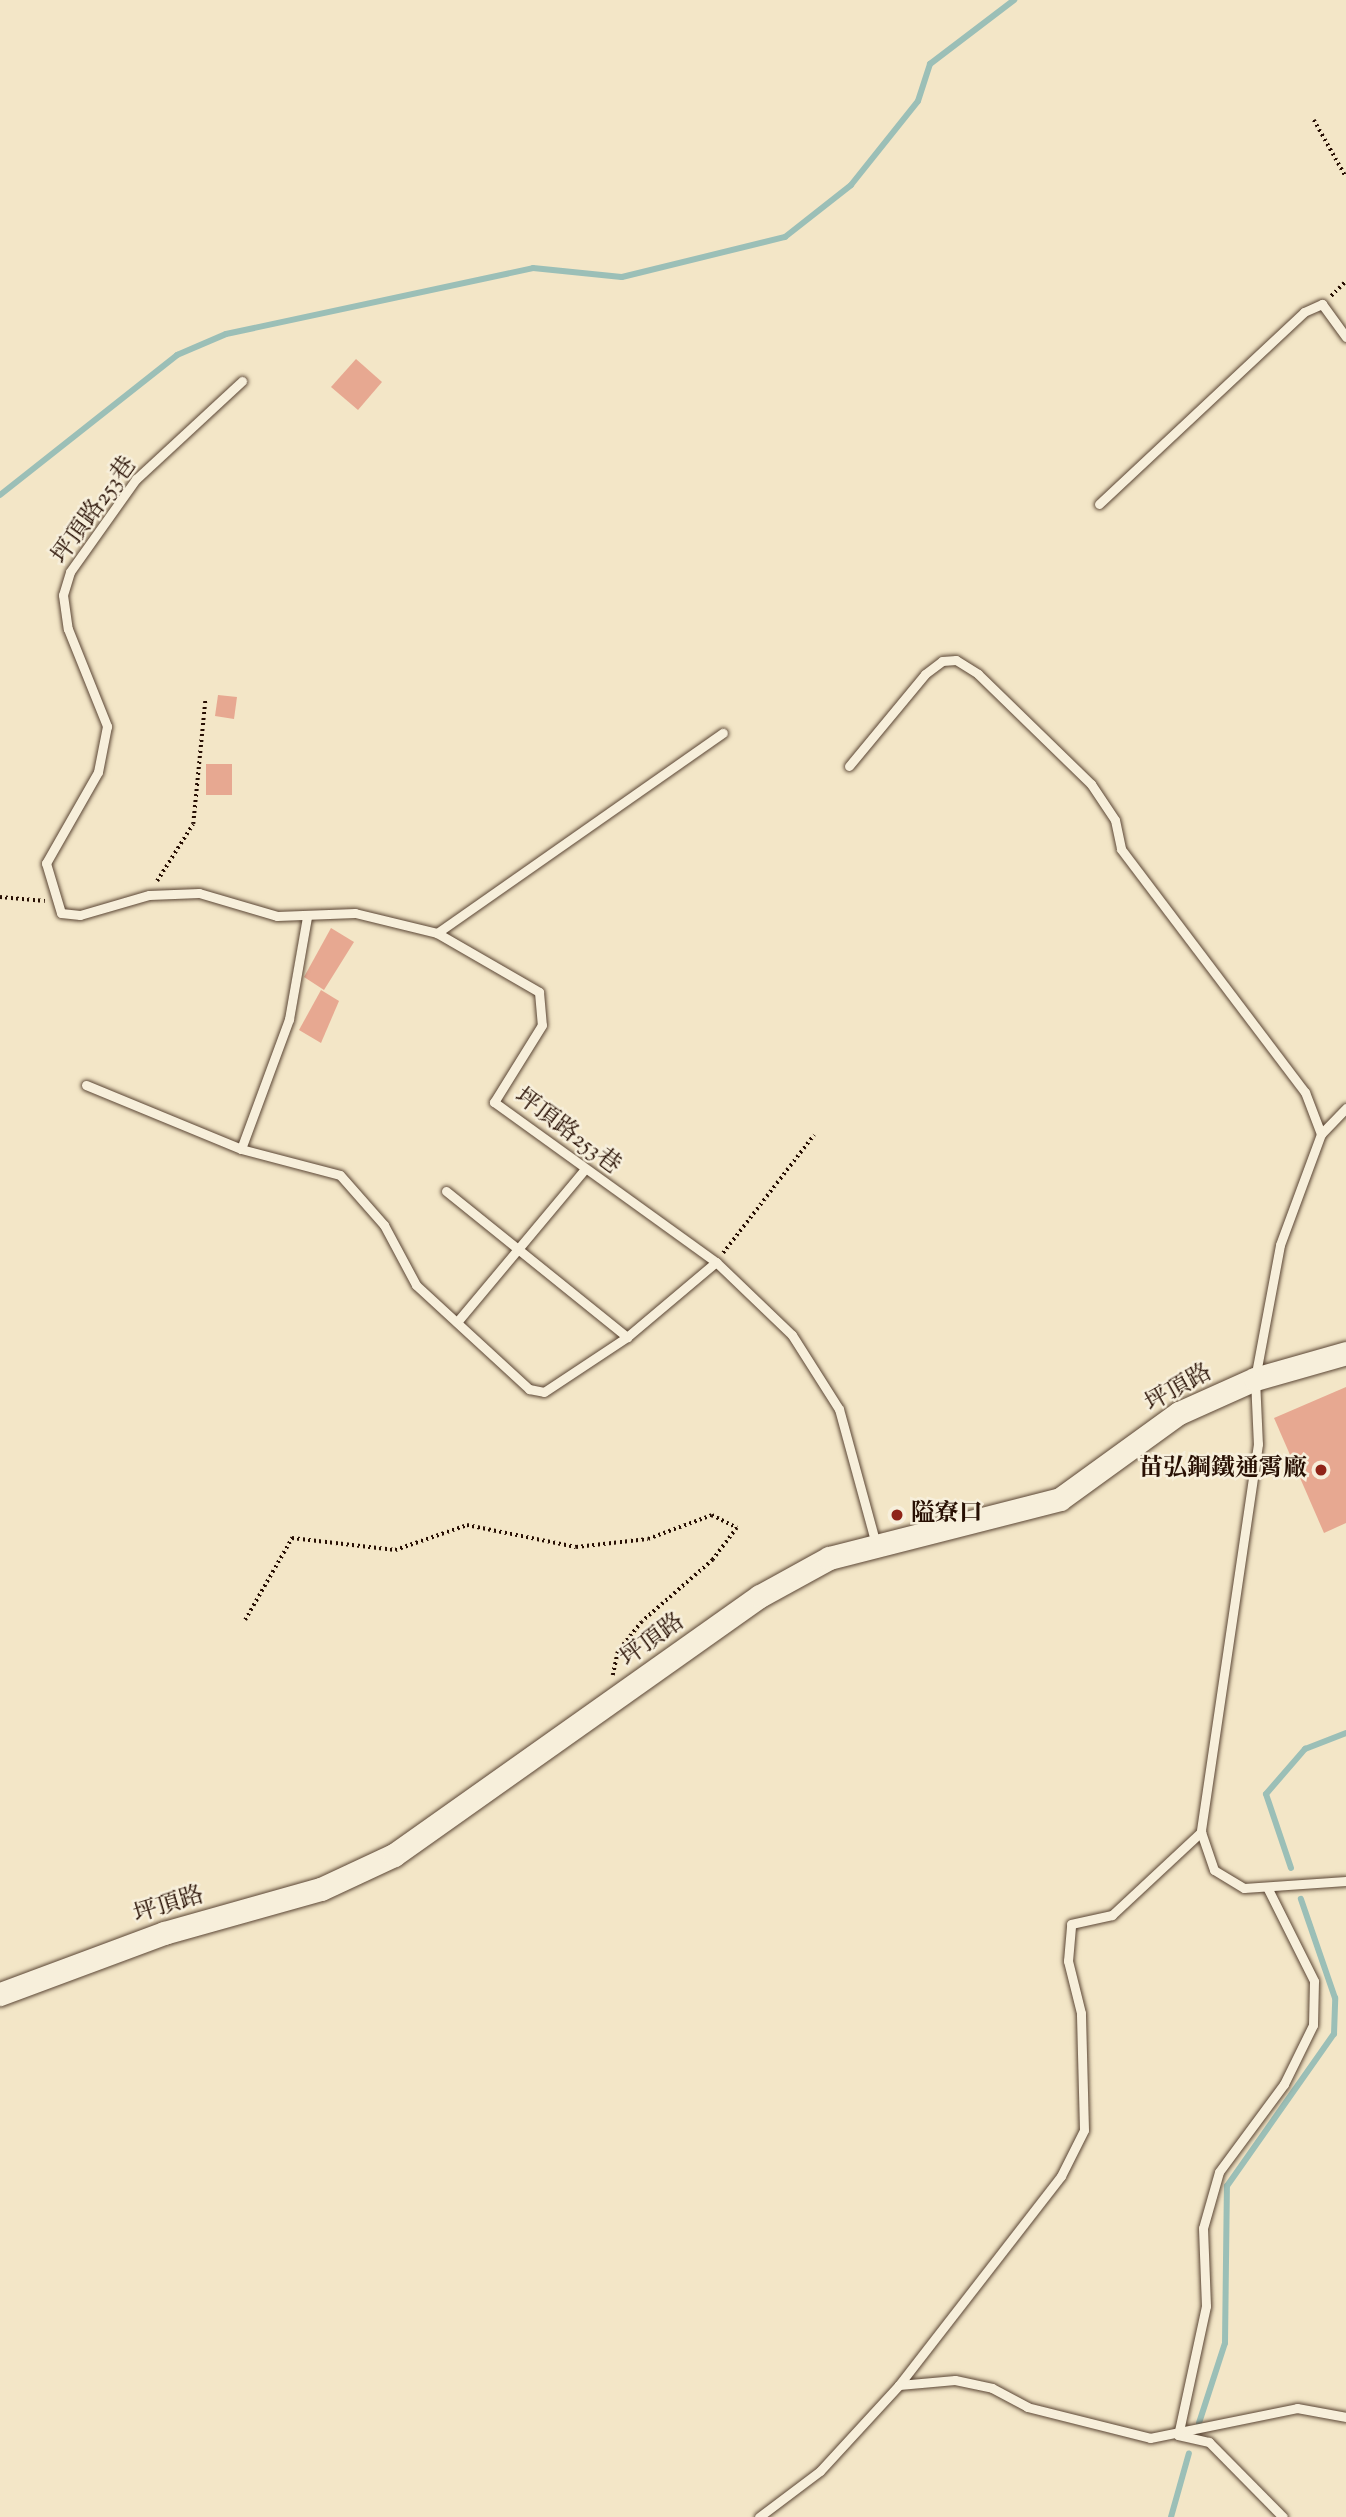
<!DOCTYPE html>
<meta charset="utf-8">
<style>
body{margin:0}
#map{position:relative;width:1346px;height:2517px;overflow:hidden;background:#f3e6c7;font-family:"Sorts Mill Goudy","Noto Serif TC",serif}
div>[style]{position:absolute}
.stream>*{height:6px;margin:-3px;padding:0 3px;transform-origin:3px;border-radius:3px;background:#9bbfb7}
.building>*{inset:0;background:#e7a891}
.path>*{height:3.5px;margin-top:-1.75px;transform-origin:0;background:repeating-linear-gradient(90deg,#270f03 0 2px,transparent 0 5.5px)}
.roads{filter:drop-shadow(0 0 2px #5a4534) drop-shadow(0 0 2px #5a4534)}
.service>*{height:9px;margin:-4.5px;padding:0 4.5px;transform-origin:4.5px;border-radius:4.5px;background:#f7efdb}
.tertiary>*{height:23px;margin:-11.5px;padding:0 11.5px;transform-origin:11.5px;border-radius:11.5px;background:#f7efdb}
.dots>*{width:19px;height:19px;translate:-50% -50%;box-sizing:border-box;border:4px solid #f7efdb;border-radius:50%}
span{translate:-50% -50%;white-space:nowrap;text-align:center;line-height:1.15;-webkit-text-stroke:5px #f7efdb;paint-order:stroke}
.street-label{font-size:24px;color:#270f03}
.poi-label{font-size:24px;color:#270f03;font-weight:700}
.right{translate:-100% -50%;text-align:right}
.left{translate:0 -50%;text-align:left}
</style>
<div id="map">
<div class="stream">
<div style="left:0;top:495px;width:226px;rotate:-38.3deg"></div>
<div style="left:177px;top:355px;width:53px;rotate:-23.2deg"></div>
<div style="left:226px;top:334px;width:314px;rotate:-12.1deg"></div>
<div style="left:533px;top:268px;width:89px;rotate:5.8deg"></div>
<div style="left:622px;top:277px;width:168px;rotate:-13.8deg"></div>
<div style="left:785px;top:237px;width:84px;rotate:-38.2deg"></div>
<div style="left:851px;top:185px;width:107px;rotate:-51.4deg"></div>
<div style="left:918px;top:101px;width:39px;rotate:-72deg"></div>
<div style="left:930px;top:64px;width:106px;rotate:-37.3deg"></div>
<div style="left:1291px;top:1868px;width:78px;rotate:-108.7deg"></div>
<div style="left:1266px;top:1794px;width:60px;rotate:-49.1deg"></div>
<div style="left:1305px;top:1749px;width:44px;rotate:-21.3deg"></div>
<div style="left:1199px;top:2423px;width:84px;rotate:-72deg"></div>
<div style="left:1225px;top:2343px;width:157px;rotate:-89.3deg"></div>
<div style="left:1227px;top:2186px;width:186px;rotate:-54.9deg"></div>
<div style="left:1334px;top:2034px;width:36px;rotate:-88deg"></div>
<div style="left:1335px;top:1998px;width:105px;rotate:-109deg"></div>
<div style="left:1171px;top:2517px;width:66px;rotate:-74.3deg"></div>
</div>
<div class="building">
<div style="clip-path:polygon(356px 359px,382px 382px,358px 410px,331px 387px)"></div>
<div style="clip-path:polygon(218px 695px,237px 697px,234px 719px,215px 716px)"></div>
<div style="clip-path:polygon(206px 764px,232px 764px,232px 795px,206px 795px)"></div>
<div style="clip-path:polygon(331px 928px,354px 942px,324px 990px,304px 977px)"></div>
<div style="clip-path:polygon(321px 990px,339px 1001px,321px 1043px,299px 1030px)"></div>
<div style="clip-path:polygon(1346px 1387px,1346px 1523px,1324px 1533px,1274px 1418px)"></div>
</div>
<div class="path">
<div style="left:1314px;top:120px;width:65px;rotate:60.7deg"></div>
<div style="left:1331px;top:296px;width:21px;rotate:-45deg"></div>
<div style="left:157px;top:881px;width:67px;rotate:-57.7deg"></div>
<div style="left:193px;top:824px;width:124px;rotate:-84.4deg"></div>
<div style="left:0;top:897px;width:45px;rotate:5.1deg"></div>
<div style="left:723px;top:1253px;width:149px;rotate:-52.4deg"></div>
<div style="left:245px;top:1620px;width:95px;rotate:-60.2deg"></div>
<div style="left:292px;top:1538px;width:104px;rotate:6.6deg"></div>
<div style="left:395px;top:1550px;width:76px;rotate:-19.1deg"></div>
<div style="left:467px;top:1525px;width:111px;rotate:11.4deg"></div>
<div style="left:576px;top:1547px;width:72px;rotate:-6.3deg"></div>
<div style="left:648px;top:1539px;width:68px;rotate:-20.6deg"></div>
<div style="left:712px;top:1515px;width:28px;rotate:27deg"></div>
<div style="left:737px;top:1528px;width:40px;rotate:127deg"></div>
<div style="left:713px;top:1560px;width:94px;rotate:138.9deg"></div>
<div style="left:642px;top:1622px;width:38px;rotate:129deg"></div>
<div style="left:618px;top:1652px;width:24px;rotate:102deg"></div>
</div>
<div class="roads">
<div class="service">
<div style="left:242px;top:381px;width:144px;rotate:137.2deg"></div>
<div style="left:136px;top:479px;width:114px;rotate:125.4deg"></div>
<div style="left:70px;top:572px;width:24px;rotate:107deg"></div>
<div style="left:63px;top:595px;width:34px;rotate:82deg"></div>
<div style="left:68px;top:629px;width:105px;rotate:68.1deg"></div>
<div style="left:107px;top:726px;width:47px;rotate:101.1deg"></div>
<div style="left:98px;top:772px;width:105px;rotate:119.7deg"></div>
<div style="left:46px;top:863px;width:52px;rotate:73.3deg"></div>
<div style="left:61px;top:913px;width:19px;rotate:6deg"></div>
<div style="left:80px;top:915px;width:72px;rotate:-16.2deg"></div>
<div style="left:149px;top:895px;width:50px;rotate:-2.3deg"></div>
<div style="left:199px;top:893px;width:81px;rotate:16.4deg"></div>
<div style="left:277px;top:916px;width:78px;rotate:-2.2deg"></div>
<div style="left:355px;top:913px;width:84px;rotate:13.7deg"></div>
<div style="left:437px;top:933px;width:118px;rotate:30deg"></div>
<div style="left:539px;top:992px;width:33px;rotate:85deg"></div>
<div style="left:542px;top:1025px;width:91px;rotate:121.9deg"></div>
<div style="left:494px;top:1102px;width:274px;rotate:35.8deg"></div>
<div style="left:716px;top:1262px;width:105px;rotate:43.8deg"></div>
<div style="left:792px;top:1335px;width:88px;rotate:57.6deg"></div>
<div style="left:839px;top:1409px;width:140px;rotate:74.7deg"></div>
<div style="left:1099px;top:504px;width:281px;rotate:-43.1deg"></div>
<div style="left:1304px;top:312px;width:20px;rotate:-24deg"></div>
<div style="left:1322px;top:304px;width:41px;rotate:54deg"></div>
<div style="left:849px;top:766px;width:119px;rotate:-50.4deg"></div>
<div style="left:925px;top:674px;width:21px;rotate:-37deg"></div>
<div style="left:942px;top:661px;width:14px;rotate:-4deg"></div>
<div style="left:956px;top:660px;width:26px;rotate:32deg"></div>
<div style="left:978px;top:674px;width:158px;rotate:44.2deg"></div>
<div style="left:1091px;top:784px;width:43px;rotate:56.3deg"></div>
<div style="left:1115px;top:820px;width:30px;rotate:78deg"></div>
<div style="left:1121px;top:849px;width:305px;rotate:52.9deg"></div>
<div style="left:1305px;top:1092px;width:45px;rotate:69.1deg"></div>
<div style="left:1321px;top:1134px;width:118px;rotate:110.3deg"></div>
<div style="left:1280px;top:1245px;width:136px;rotate:100.6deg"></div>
<div style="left:1255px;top:1379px;width:65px;rotate:87.4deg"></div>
<div style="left:1258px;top:1444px;width:392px;rotate:98.4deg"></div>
<div style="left:1201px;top:1832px;width:40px;rotate:71.1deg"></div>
<div style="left:1214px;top:1870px;width:35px;rotate:31deg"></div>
<div style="left:1244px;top:1888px;width:102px;rotate:-3.9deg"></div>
<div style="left:437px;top:933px;width:349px;rotate:-35deg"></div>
<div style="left:86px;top:1085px;width:168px;rotate:22.4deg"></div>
<div style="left:241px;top:1149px;width:139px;rotate:-69.7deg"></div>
<div style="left:289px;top:1019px;width:104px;rotate:-80deg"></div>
<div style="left:1321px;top:1134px;width:36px;rotate:-46deg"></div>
<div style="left:241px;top:1149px;width:102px;rotate:14.7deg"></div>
<div style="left:340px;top:1175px;width:67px;rotate:48.7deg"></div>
<div style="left:384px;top:1225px;width:68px;rotate:61.9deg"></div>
<div style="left:416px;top:1285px;width:154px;rotate:42.6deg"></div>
<div style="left:529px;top:1389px;width:15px;rotate:11deg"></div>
<div style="left:544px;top:1392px;width:100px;rotate:-33.5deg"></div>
<div style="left:627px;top:1337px;width:116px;rotate:-40.1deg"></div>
<div style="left:446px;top:1191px;width:233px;rotate:38.9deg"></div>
<div style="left:457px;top:1322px;width:198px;rotate:-50.1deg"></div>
<div style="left:1268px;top:1889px;width:103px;rotate:63.4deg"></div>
<div style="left:1314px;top:1981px;width:44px;rotate:91.3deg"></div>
<div style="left:1313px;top:2025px;width:66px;rotate:116.2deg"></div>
<div style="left:1284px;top:2084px;width:109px;rotate:126.5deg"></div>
<div style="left:1219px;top:2172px;width:58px;rotate:105.9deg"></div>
<div style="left:1203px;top:2228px;width:78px;rotate:87.8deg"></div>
<div style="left:1206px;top:2306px;width:132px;rotate:102.2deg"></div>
<div style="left:1178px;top:2435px;width:32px;rotate:13deg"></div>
<div style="left:1209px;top:2442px;width:105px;rotate:45.4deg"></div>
<div style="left:899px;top:2385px;width:264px;rotate:-52.2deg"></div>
<div style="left:1061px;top:2176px;width:51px;rotate:-63.4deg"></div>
<div style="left:1084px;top:2130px;width:117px;rotate:-91.5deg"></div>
<div style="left:1081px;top:2013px;width:54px;rotate:-104deg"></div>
<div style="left:1068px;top:1961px;width:37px;rotate:-85deg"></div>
<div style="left:1071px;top:1924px;width:42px;rotate:-12.4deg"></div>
<div style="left:1112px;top:1915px;width:122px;rotate:-43deg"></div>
<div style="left:759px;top:2517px;width:76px;rotate:-37deg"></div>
<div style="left:820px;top:2471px;width:117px;rotate:-47.4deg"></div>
<div style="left:899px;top:2385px;width:56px;rotate:-5.1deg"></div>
<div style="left:955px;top:2380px;width:38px;rotate:12deg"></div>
<div style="left:992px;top:2388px;width:40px;rotate:28deg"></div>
<div style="left:1027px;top:2407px;width:127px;rotate:14.1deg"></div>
<div style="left:1150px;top:2438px;width:150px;rotate:-11.5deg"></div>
<div style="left:1297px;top:2408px;width:50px;rotate:10.4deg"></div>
</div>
<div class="tertiary">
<div style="left:0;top:1994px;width:175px;rotate:-20.4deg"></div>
<div style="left:164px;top:1933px;width:163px;rotate:-15.7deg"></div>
<div style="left:321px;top:1889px;width:81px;rotate:-25deg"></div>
<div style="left:394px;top:1855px;width:448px;rotate:-35.3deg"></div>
<div style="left:760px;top:1596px;width:79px;rotate:-28.8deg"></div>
<div style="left:829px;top:1558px;width:238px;rotate:-14.3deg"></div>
<div style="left:1060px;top:1499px;width:147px;rotate:-35.9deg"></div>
<div style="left:1179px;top:1413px;width:83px;rotate:-24.1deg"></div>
<div style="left:1255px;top:1379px;width:95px;rotate:-15.9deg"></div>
</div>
</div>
<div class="dots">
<div style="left:1321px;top:1470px;background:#8f2418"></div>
<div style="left:897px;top:1515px;background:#8f2418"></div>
</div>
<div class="street-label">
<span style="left:95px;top:511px;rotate:-54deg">坪頂路253巷</span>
<span style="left:567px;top:1132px;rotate:37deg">坪頂路253巷</span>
<span style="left:1179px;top:1389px;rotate:-29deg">坪頂路</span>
<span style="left:653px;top:1641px;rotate:-36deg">坪頂路</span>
<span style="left:169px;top:1906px;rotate:-17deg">坪頂路</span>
</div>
<div class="poi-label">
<span class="right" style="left:1307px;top:1470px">苗弘鋼鐵通霄廠</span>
<span class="left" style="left:911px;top:1515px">隘寮口</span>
</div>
</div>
